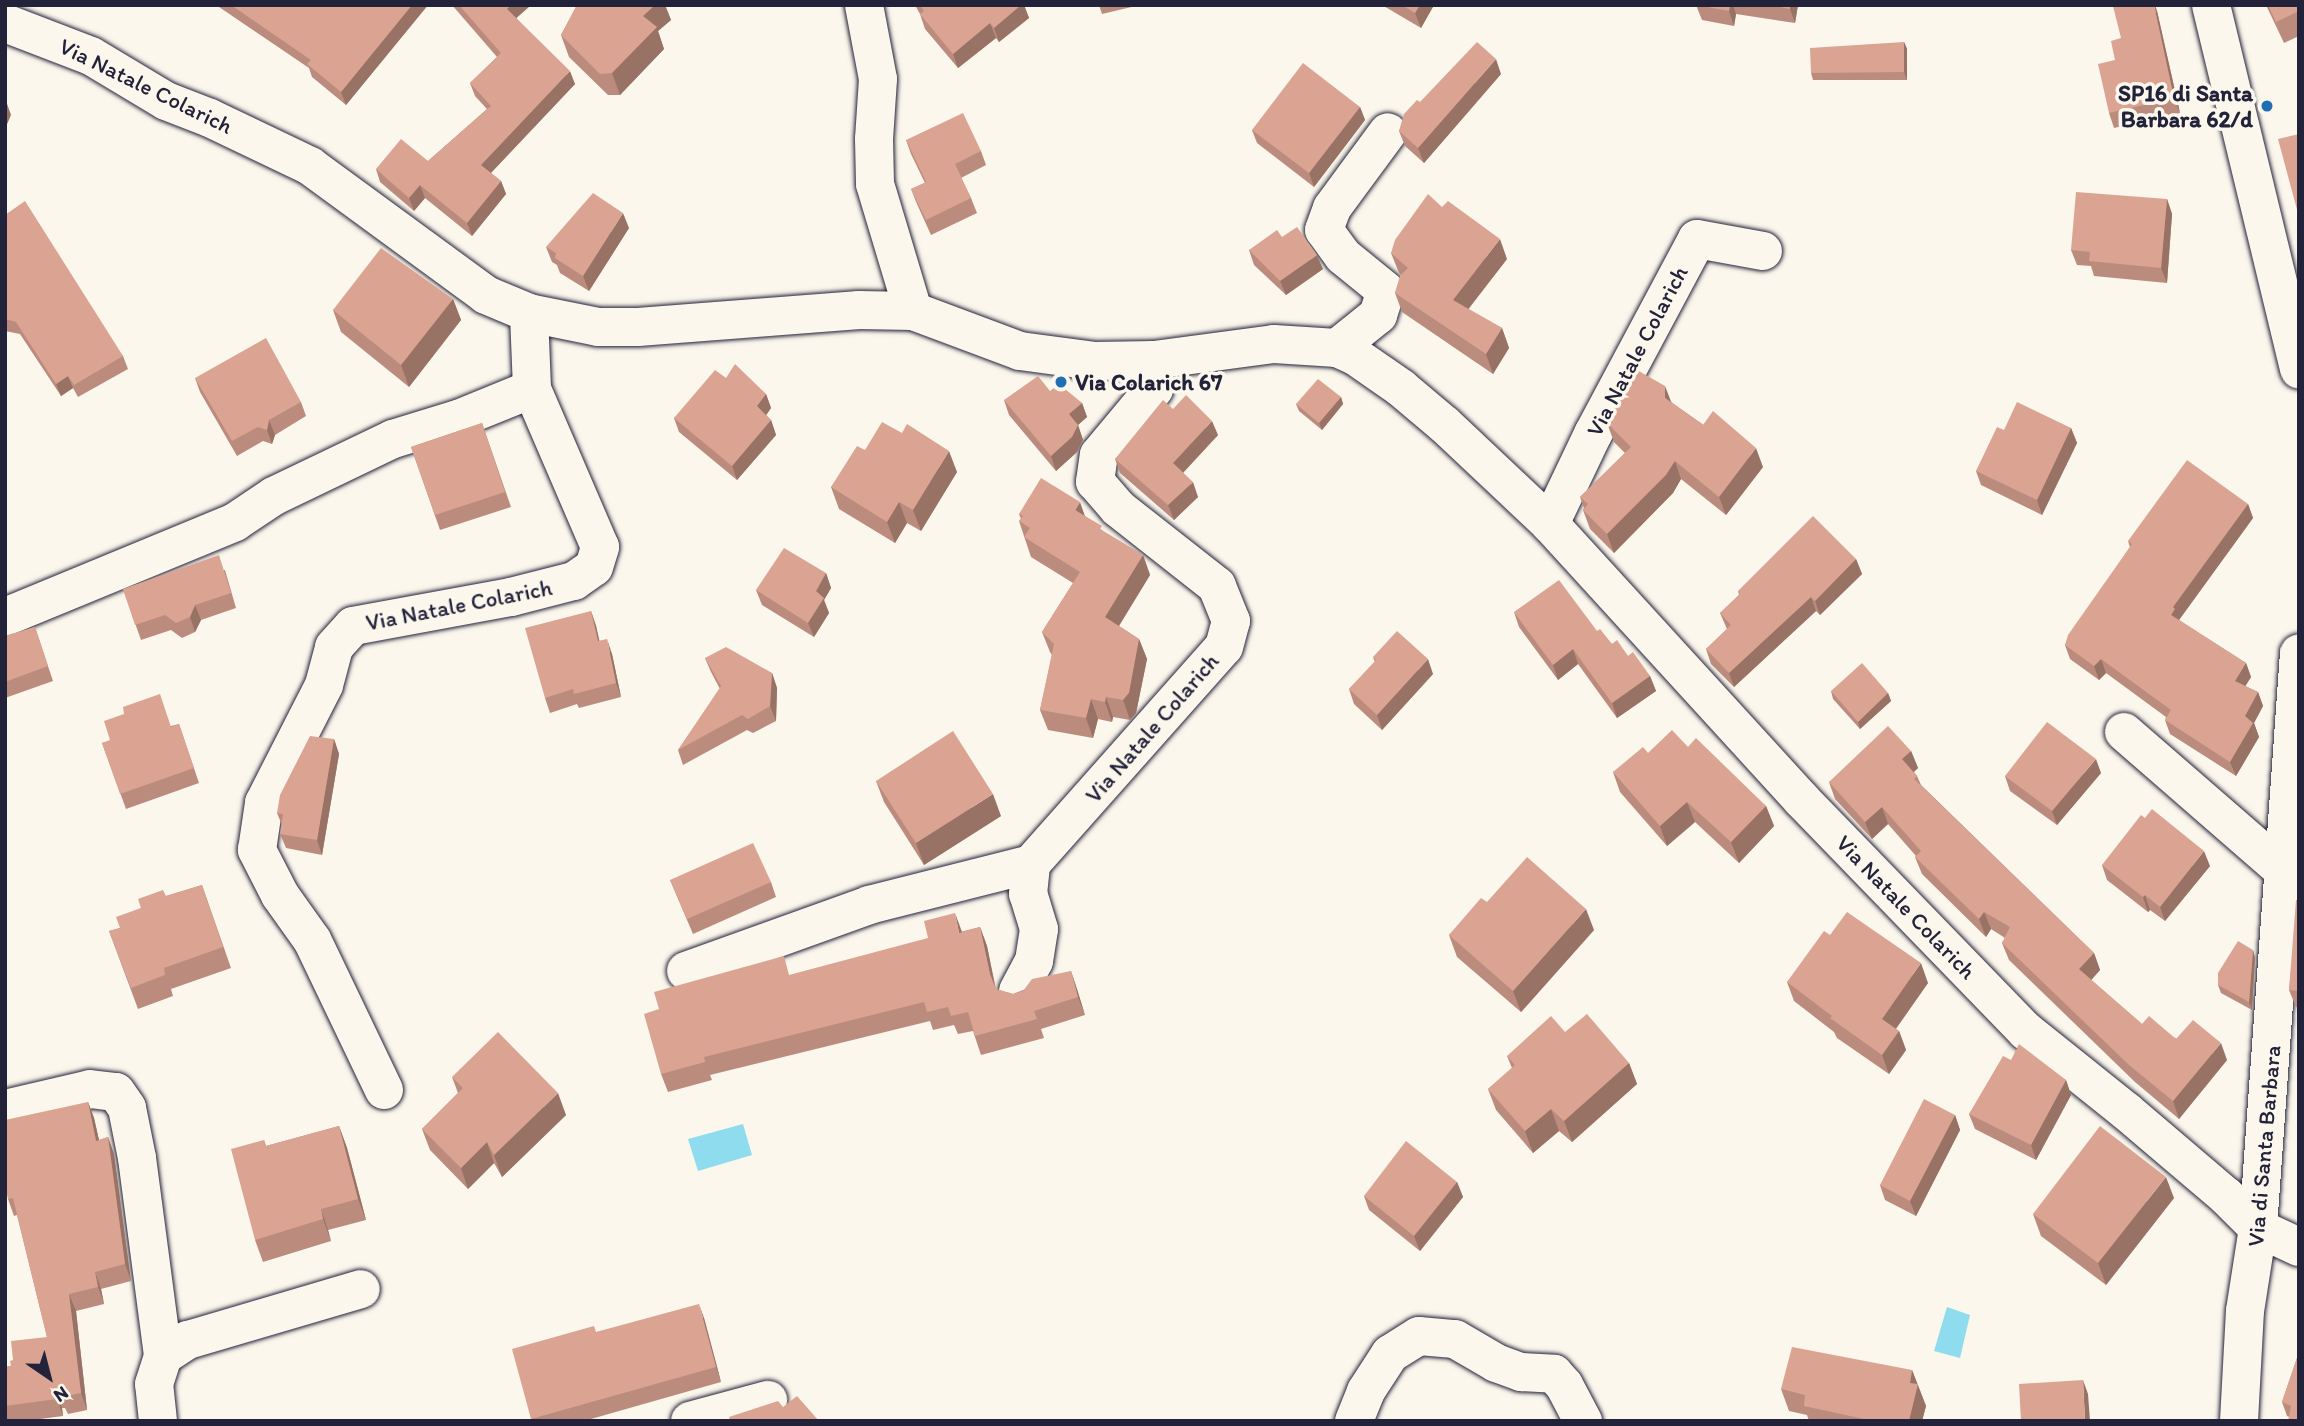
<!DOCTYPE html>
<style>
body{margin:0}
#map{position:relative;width:2304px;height:1426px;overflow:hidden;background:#fbf7ec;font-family:Itim,sans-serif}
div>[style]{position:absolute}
.water>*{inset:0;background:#8fdcee}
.roads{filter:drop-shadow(0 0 2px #22223b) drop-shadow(0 0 2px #22223b)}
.minor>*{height:38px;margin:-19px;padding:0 19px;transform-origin:19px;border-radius:19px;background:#fbf7ec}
.wall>*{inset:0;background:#bb8c7e}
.shaded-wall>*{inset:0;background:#997266}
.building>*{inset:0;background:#daa392}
.dots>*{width:19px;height:19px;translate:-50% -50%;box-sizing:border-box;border:4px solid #fbf7ec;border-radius:50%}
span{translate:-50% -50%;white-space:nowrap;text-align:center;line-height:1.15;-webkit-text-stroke:7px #fbf7ec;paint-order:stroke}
.street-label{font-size:23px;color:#22223b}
.poi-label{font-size:23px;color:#22223b;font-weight:700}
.right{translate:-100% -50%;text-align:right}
.left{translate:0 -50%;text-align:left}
.frame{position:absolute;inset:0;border:7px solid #22223b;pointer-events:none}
.north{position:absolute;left:14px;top:1342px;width:70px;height:70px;-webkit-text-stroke:5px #fbf7ec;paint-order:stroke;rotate:145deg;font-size:19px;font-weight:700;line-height:28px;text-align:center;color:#22223b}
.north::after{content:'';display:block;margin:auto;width:24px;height:32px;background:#22223b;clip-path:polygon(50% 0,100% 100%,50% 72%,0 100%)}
</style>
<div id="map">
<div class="water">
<div style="clip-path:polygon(743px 1124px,752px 1155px,698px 1171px,688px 1139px)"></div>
<div style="clip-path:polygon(1947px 1307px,1970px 1315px,1960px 1358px,1934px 1351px)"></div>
</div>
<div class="roads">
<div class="minor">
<div style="left:864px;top:5px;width:75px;rotate:79.3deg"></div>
<div style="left:878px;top:79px;width:60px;rotate:93.8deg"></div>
<div style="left:874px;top:139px;width:45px;rotate:88.7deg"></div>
<div style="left:875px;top:184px;width:133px;rotate:73.3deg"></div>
<div style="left:2211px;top:5px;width:375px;rotate:76.4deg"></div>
<div style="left:5px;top:23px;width:92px;rotate:21deg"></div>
<div style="left:91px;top:56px;width:87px;rotate:31deg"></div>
<div style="left:166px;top:101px;width:47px;rotate:21.1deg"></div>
<div style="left:210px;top:118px;width:111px;rotate:25.6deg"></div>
<div style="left:310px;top:166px;width:218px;rotate:36.2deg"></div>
<div style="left:486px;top:295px;width:47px;rotate:22.7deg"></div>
<div style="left:529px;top:313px;width:70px;rotate:11.5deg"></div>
<div style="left:598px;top:327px;width:40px"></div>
<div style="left:638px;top:327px;width:222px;rotate:-4.4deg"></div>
<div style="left:859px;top:310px;width:54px;rotate:1.1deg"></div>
<div style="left:913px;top:311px;width:114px;rotate:20.5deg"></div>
<div style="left:1020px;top:351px;width:76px;rotate:7.6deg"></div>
<div style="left:1095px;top:361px;width:59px;rotate:-1deg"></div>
<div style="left:1154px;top:360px;width:121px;rotate:-7.6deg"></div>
<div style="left:1274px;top:344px;width:63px;rotate:3.6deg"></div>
<div style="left:1337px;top:348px;width:20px;rotate:24deg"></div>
<div style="left:1355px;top:356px;width:56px;rotate:34.8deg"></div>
<div style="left:1401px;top:388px;width:57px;rotate:40.1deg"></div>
<div style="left:1445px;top:425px;width:144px;rotate:43.3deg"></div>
<div style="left:1550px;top:524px;width:372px;rotate:47.6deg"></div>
<div style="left:1801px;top:799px;width:323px;rotate:45.9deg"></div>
<div style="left:2026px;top:1031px;width:128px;rotate:38.7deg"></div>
<div style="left:2126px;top:1111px;width:131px;rotate:40.4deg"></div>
<div style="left:2226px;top:1196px;width:45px;rotate:45deg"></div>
<div style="left:2258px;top:1228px;width:45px;rotate:24.9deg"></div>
<div style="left:1337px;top:348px;width:53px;rotate:-38.8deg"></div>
<div style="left:1378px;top:315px;width:25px;rotate:-72deg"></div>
<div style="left:1386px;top:291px;width:55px;rotate:-140.9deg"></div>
<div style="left:1343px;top:256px;width:32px;rotate:-126deg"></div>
<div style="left:1324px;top:230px;width:23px;rotate:-70deg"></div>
<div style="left:1332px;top:208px;width:94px;rotate:-53.6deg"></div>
<div style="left:1550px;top:524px;width:100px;rotate:-64.5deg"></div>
<div style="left:1593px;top:434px;width:221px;rotate:-61.9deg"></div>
<div style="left:1697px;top:239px;width:67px;rotate:10.3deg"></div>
<div style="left:5px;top:617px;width:249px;rotate:-22.4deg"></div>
<div style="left:235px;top:522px;width:47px;rotate:-33.7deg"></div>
<div style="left:274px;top:496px;width:132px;rotate:-25.6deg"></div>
<div style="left:393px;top:439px;width:68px;rotate:-17.1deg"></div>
<div style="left:458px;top:419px;width:80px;rotate:-22.1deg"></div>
<div style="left:2124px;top:732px;width:211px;rotate:41deg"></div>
<div style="left:686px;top:971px;width:195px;rotate:-19.8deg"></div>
<div style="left:869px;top:905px;width:167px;rotate:-14.2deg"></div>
<div style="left:1018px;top:991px;width:34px;rotate:-62deg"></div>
<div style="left:1034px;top:961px;width:32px;rotate:-81deg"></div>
<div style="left:1039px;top:929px;width:37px;rotate:-107deg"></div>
<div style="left:1028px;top:894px;width:30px;rotate:-84deg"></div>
<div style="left:1031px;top:864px;width:290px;rotate:-48.4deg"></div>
<div style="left:1224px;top:647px;width:27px;rotate:-75deg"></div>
<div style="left:1231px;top:621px;width:38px;rotate:-112deg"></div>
<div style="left:1217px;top:586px;width:126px;rotate:-141.8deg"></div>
<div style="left:1118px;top:508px;width:35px;rotate:-131deg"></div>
<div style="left:1095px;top:482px;width:27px;rotate:-82deg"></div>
<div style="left:1099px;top:455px;width:86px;rotate:-50.2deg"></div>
<div style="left:1154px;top:389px;width:29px;rotate:-90deg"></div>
<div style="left:384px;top:1090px;width:166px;rotate:-115.6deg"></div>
<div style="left:312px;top:940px;width:55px;rotate:-125.4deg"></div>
<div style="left:280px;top:895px;width:51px;rotate:-117.1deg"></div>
<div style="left:257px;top:850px;width:48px;rotate:-81.5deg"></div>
<div style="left:264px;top:803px;width:132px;rotate:-63deg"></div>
<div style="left:324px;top:685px;width:39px;rotate:-75deg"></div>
<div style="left:334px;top:647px;width:28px;rotate:-48deg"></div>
<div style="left:353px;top:626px;width:161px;rotate:-10.4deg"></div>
<div style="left:511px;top:597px;width:65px;rotate:-14.3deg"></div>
<div style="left:574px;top:581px;width:24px;rotate:-35deg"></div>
<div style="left:594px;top:567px;width:21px;rotate:-73deg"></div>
<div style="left:600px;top:547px;width:172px;rotate:-113.3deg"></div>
<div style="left:532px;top:389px;width:76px;rotate:-92.3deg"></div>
<div style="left:5px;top:1109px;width:87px;rotate:-13.2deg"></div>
<div style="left:90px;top:1089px;width:26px;rotate:7deg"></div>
<div style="left:116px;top:1092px;width:19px;rotate:55deg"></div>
<div style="left:127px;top:1108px;width:51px;rotate:78.7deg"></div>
<div style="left:137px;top:1158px;width:200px;rotate:82.5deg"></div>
<div style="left:158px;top:1421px;width:37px;rotate:-96deg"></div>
<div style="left:154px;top:1384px;width:29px;rotate:-72deg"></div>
<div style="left:163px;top:1356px;width:30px;rotate:-33deg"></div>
<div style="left:188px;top:1340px;width:180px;rotate:-16.4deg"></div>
<div style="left:690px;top:1421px;width:81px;rotate:-15.1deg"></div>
<div style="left:1354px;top:1421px;width:32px;rotate:-68deg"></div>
<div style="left:1366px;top:1391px;width:44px;rotate:-57deg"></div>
<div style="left:1390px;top:1354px;width:34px;rotate:-32deg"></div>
<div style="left:1419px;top:1336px;width:36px;rotate:5deg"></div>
<div style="left:1455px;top:1339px;width:48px;rotate:30.3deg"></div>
<div style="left:1496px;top:1363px;width:27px;rotate:20deg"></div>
<div style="left:1521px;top:1372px;width:33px;rotate:3deg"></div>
<div style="left:1554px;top:1374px;width:15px;rotate:48deg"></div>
<div style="left:1564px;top:1385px;width:41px;rotate:62.2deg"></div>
<div style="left:2239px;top:1421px;width:110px;rotate:-86.9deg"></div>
<div style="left:2245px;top:1311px;width:84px;rotate:-81.1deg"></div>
<div style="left:2258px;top:1228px;width:576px;rotate:-85.92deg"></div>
</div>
</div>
<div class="wall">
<div style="clip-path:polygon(219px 5px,369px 5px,371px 6px,372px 5px,428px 5px,346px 105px,312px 77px,309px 68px,219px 7px)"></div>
<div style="clip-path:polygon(452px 5px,531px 5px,516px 18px,575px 84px,491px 173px,501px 181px,506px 194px,472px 236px,425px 198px,414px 211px,380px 182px,376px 169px,428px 161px,487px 109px,475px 96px,470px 83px,497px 57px)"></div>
<div style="clip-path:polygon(577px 5px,665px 5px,671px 20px,658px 31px,664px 49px,620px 95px,608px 95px,569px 57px,561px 35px)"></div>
<div style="clip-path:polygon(915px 5px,1024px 5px,1029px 18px,999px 42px,996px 38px,958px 68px,925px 29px,920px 14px)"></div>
<div style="clip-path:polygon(1099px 5px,1140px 5px,1102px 14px)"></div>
<div style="clip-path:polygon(1382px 5px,1434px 5px,1421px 28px)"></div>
<div style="clip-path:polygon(1696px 5px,1798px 5px,1795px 23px,1736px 14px,1734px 26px,1702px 20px)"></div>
<div style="clip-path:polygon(2266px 5px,2299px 5px,2299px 36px,2284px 43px)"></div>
<div style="clip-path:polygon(2157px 11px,2180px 113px,2114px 128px,2109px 113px,2115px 60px,2121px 38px)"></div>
<div style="clip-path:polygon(1904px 42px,1907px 49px,1907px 80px,1813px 80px,1811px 73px)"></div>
<div style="clip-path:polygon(1501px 74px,1424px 163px,1405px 146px,1399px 131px,1420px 102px)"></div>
<div style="clip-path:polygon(1360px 107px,1365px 120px,1314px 187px,1257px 143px,1252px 130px)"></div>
<div style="clip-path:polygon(906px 140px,981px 151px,986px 165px,961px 178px,971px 198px,977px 213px,931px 235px,917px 204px,911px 189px,925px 183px,911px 154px)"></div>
<div style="clip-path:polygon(2167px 199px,2172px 214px,2167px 283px,2094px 276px,2091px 266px,2077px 265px,2071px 250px)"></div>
<div style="clip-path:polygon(5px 215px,123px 356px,128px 369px,78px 397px,73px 388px,61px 396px,20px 334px,5px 331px)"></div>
<div style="clip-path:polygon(629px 228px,589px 291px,560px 273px,557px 265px,552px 262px,546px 247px)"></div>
<div style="clip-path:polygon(1282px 237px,1323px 269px,1286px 295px,1254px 265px,1249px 250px)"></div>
<div style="clip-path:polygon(1391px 253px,1507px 259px,1468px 309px,1502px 328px,1509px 348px,1493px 374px,1402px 312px,1395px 293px,1401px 275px,1399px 273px)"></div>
<div style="clip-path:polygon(453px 299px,461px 320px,409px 387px,341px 332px,333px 310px)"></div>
<div style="clip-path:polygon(195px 378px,301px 402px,306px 416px,275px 435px,272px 444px,263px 441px,237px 456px,200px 392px)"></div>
<div style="clip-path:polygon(726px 378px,766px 394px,771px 408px,766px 415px,771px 420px,776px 435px,737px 480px,679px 432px,674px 418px)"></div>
<div style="clip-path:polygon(1050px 391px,1082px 403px,1087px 417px,1078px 425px,1083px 440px,1077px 452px,1056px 471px,1009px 415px,1004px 400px)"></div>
<div style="clip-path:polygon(1341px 397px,1343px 404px,1322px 430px,1299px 411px,1296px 404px)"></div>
<div style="clip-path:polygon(1671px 402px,1763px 467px,1726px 515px,1681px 479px,1673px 493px,1614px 553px,1590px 529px,1583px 510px,1584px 508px,1580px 497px,1625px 453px,1614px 442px,1607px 423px)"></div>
<div style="clip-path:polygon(1173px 409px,1218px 435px,1183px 473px,1198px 497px,1174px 520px,1120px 473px,1115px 459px)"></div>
<div style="clip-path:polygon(482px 423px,511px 507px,440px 530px,411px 447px)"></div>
<div style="clip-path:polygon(2071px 428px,2077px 443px,2042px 515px,1981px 485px,1976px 471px,2004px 430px)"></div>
<div style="clip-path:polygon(865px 450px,957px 472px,921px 531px,907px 523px,895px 543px,839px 509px,831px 487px)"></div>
<div style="clip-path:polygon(2248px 504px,2253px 518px,2179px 620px,2246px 663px,2251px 677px,2245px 686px,2258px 692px,2263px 706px,2254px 723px,2259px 737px,2236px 776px,2170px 734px,2165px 720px,2166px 717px,2106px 673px,2099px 680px,2070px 659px,2065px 645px,2130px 547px,2128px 541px)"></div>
<div style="clip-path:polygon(1019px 514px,1085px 516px,1104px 532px,1143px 555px,1150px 575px,1119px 626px,1139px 639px,1147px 659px,1136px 713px,1130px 720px,1113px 717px,1112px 722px,1098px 719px,1093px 738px,1048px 730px,1040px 710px,1052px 655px,1050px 652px,1042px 632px,1073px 583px,1031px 557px,1019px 521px,1021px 519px)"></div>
<div style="clip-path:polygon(1856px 559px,1862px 574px,1820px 615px,1816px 611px,1734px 687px,1711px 664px,1706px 649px,1727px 629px,1720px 613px,1739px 595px,1738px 591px)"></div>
<div style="clip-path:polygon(225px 570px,236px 608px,201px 620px,195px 632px,182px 638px,171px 630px,141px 640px,123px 589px)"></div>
<div style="clip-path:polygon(826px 573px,831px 588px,824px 600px,829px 613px,814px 637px,762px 605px,756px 590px)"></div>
<div style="clip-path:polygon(591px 611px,596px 626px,599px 641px,612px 654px,621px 697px,579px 708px,577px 704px,550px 713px,545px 698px)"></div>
<div style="clip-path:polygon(1514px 612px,1597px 631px,1612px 644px,1628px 656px,1650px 676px,1656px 691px,1617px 718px,1578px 664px,1558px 680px,1519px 627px)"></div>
<div style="clip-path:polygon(35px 627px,53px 681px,5px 698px,5px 636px)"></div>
<div style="clip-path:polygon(1373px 657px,1433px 674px,1382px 730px,1354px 704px,1349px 689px,1375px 662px)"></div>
<div style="clip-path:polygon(705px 658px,772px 673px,777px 688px,776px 721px,753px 733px,747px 730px,683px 765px,678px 750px,720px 689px,711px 672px)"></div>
<div style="clip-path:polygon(1831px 691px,1888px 693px,1891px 701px,1860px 729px,1833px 699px)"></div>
<div style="clip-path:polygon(179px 724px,199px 783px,126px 809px,102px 743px)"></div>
<div style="clip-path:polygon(334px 739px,339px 754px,322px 855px,286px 848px,280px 834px,282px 825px,277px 813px)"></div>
<div style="clip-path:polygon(1688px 747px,1766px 806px,1774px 826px,1739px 863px,1695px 822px,1667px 846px,1620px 792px,1613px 772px,1648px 753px)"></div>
<div style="clip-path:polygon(1911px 751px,1918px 768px,1914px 772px,1917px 776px,1921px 785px,2094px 953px,2100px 970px,2091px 980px,2142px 1024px,2227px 1060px,2179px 1119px,2135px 1082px,2009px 960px,2002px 943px,2005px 938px,1991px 929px,1986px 937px,1922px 874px,1915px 857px,1916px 856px,1888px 824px,1872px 839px,1835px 799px,1829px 782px)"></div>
<div style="clip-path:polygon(2101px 773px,2057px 825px,2010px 791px,2005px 776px)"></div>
<div style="clip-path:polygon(876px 781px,1001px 816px,924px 865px,884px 802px)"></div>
<div style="clip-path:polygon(2102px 865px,2210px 866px,2165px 921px,2150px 910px,2148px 912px,2107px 880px)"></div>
<div style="clip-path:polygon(670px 880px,771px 882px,776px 897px,693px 934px)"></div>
<div style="clip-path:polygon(202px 885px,231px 968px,171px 989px,173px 996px,138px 1009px,109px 931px,120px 928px,141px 908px,166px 896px)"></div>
<div style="clip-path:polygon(2299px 900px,2299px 1008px,2296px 1007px,2289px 990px)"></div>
<div style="clip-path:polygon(1487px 902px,1594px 930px,1521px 1012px,1457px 957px,1449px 935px)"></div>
<div style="clip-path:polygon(980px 927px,987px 946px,996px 989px,1013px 994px,1071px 971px,1085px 1015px,1041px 1029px,1044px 1038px,981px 1055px,973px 1031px,958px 1034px,954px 1025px,933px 1030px,930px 1021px,710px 1075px,712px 1080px,668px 1092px,661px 1074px,659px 1009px,791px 975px)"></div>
<div style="clip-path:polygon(1830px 935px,1928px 983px,1896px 1029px,1899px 1031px,1906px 1050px,1889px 1074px,1837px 1038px,1834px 1032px,1794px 1001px,1787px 982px)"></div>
<div style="clip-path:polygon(2253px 950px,2255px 958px,2252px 1010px,2221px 993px,2218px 985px)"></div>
<div style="clip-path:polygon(1565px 1032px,1629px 1063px,1637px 1084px,1572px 1142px,1559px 1131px,1533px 1153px,1496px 1110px,1488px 1089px,1512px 1068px,1507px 1056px)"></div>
<div style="clip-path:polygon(2011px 1060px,2066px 1080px,2071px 1095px,2036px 1160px,1975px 1129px,1969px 1114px)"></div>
<div style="clip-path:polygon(452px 1077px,566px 1115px,502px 1177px,494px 1163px,468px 1189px,430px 1150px,422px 1129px,458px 1093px)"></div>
<div style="clip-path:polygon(88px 1102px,94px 1118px,99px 1140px,108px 1137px,114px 1154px,131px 1281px,101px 1289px,104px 1304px,76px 1311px,87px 1410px,68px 1414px,65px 1408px,62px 1408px,63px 1416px,25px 1421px,5px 1421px,5px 1367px,11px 1366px,13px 1360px,47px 1337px,17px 1215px,14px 1216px,8px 1199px)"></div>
<div style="clip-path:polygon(1955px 1115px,1960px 1130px,1916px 1216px,1885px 1200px,1880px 1185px)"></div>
<div style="clip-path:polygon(339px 1126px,347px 1148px,366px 1220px,328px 1230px,331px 1241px,263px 1262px,255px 1240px,264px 1140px,266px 1146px)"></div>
<div style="clip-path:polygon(1457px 1182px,1463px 1197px,1420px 1251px,1369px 1210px,1364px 1196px)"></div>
<div style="clip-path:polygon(2174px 1198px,2106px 1285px,2041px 1236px,2033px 1214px)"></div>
<div style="clip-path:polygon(704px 1318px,721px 1382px,584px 1421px,532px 1421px,531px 1419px,597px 1332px)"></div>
<div style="clip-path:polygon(2299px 1352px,2299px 1421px,2287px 1416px,2282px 1402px)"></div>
<div style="clip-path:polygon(1912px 1370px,1926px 1406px,1922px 1421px,1809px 1421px,1807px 1415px,1789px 1411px,1781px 1389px)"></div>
</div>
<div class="shaded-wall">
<div style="clip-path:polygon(412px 5px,428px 5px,346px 105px,341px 92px)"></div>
<div style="clip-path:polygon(511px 5px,531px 5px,512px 22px,507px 9px)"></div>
<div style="clip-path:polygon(655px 5px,665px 5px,671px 20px,658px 31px,664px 49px,620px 95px,612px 73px,643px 16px)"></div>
<div style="clip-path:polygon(1021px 5px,1024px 5px,1029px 18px,999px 42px,994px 28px)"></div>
<div style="clip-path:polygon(1420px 5px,1434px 5px,1421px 28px,1415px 13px)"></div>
<div style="clip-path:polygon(1730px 5px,1733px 5px,1736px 14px,1734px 26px,1729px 11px)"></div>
<div style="clip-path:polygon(1790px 5px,1798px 5px,1795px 23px,1790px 9px)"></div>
<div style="clip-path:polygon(2154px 5px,2155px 5px,2157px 11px,2180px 113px,2174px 98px)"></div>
<div style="clip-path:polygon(990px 23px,996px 38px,958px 68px,953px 54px)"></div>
<div style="clip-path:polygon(1904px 42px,1907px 49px,1907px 80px,1904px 72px)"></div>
<div style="clip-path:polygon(1496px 59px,1501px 74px,1424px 163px,1418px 148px)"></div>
<div style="clip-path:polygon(570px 71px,575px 84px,486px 178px,481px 165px)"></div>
<div style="clip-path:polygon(6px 101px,11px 115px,5px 129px,5px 102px)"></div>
<div style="clip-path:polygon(1360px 107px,1365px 120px,1314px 187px,1309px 173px)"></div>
<div style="clip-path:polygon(501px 181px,506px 194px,472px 236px,467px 223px)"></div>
<div style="clip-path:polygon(420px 185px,425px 198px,414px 211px,409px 198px)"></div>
<div style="clip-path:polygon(2167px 199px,2172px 214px,2167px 283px,2161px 268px)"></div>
<div style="clip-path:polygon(623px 213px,629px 228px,589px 291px,583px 276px)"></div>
<div style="clip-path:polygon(1500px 239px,1507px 259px,1460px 320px,1453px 300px)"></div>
<div style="clip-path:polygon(1317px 255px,1323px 269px,1286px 295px,1280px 281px)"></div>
<div style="clip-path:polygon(453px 299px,461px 320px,409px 387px,401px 365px)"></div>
<div style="clip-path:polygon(1502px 328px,1509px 348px,1493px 374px,1486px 354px)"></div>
<div style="clip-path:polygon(68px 376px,73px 388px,61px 396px,56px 384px)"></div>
<div style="clip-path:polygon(1665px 386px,1672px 404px,1665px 398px)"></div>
<div style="clip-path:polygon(766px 394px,771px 408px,762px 421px,757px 406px)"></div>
<div style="clip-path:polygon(1341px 397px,1343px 404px,1322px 430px,1319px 423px)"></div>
<div style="clip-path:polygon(1082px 403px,1087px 417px,1078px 425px,1083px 440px,1077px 452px,1056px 471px,1051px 456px,1069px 414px)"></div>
<div style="clip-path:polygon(269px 420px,275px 435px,272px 444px,267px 430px)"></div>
<div style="clip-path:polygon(771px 420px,776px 435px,737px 480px,732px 466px)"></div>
<div style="clip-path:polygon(1212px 421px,1218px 435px,1178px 478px,1173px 463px)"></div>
<div style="clip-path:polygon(2071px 428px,2077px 443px,2042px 515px,2037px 500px)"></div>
<div style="clip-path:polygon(1756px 448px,1763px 467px,1726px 515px,1719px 497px)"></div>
<div style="clip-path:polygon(949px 451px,957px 472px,921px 531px,913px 510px)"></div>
<div style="clip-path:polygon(1675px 461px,1681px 479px,1673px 493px,1614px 553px,1607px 534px)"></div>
<div style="clip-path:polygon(1193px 482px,1198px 497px,1174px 520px,1168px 505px)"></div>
<div style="clip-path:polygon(899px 502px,907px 523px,895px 543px,887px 522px)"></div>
<div style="clip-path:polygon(1080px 502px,1087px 522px,1075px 510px)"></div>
<div style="clip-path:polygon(2248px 504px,2253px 518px,2179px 620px,2171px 615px,2173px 607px)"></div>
<div style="clip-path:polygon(1143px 555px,1150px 575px,1112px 637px,1105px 617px)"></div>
<div style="clip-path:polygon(1856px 559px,1862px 574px,1820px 615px,1815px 601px)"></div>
<div style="clip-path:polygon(826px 573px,831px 588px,824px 600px,829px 613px,814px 637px,808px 623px,816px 591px)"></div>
<div style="clip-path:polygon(1811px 597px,1816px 611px,1734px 687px,1729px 673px)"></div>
<div style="clip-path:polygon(195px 605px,201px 620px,195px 632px,190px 617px)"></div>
<div style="clip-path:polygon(591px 611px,596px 626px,603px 656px,598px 641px)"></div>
<div style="clip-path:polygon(607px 639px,612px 654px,621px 697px,616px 683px)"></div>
<div style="clip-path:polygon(1139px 639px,1147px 659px,1136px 713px,1130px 720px,1123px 700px)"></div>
<div style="clip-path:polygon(1573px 649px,1578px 664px,1558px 680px,1553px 665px)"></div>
<div style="clip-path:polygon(1428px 659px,1433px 674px,1382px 730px,1377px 715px)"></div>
<div style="clip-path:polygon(2101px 659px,2106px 673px,2099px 680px,2094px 666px)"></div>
<div style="clip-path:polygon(2246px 663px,2251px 677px,2240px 695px,2235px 681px)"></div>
<div style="clip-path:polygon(772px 673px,777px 688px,776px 721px,770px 706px)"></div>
<div style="clip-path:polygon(1650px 676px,1656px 691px,1617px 718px,1612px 703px)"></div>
<div style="clip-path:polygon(2258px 692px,2263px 706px,2254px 723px,2259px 737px,2236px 776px,2230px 762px,2245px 716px)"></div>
<div style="clip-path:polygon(1888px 693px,1891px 701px,1860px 729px,1858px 722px)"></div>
<div style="clip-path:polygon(1106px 697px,1113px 717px,1112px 722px,1105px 702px)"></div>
<div style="clip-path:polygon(1091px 699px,1098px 719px,1093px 738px,1086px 718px)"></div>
<div style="clip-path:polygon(334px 739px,339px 754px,322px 855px,317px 840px)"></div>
<div style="clip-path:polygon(1911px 751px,1918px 768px,1908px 777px,1902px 759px)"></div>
<div style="clip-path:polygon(2096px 759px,2101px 773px,2057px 825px,2052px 811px)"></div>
<div style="clip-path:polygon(993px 794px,1001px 816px,924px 865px,916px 843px)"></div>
<div style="clip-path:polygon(1687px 802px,1695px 822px,1667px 846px,1660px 826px)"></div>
<div style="clip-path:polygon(1766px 806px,1774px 826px,1739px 863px,1731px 842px)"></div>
<div style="clip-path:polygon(1882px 807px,1888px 824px,1872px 839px,1865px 822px)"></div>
<div style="clip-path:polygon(2204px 851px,2210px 866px,2165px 921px,2160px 907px)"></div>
<div style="clip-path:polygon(2145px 895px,2150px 910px,2148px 912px,2143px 897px)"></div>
<div style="clip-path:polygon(1586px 909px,1594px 930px,1521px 1012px,1513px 991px)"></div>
<div style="clip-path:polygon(1984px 912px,1991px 929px,1986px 937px,1979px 919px)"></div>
<div style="clip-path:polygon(955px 913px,962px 932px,966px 952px,959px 933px)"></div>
<div style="clip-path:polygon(980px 927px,987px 946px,996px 992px,990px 974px)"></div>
<div style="clip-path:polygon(2253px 950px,2255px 958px,2252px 1010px,2249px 1002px)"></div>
<div style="clip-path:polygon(2094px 953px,2100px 970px,2086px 986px,2079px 969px)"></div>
<div style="clip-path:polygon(1921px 963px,1928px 983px,1889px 1038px,1882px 1019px)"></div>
<div style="clip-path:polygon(1071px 971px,1077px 989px,1085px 1015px,1078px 997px)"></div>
<div style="clip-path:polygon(1899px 1031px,1906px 1050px,1889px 1074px,1882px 1055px)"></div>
<div style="clip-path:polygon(2221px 1043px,2227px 1060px,2179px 1119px,2173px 1101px)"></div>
<div style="clip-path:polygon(1629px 1063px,1637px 1084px,1572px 1142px,1564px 1121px)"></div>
<div style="clip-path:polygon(2066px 1080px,2071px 1095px,2036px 1160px,2031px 1145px)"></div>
<div style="clip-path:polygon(558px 1093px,566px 1115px,502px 1177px,494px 1155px)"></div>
<div style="clip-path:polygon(88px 1102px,94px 1118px,103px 1158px,96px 1141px)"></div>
<div style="clip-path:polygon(1551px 1109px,1559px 1131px,1533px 1153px,1525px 1131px)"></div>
<div style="clip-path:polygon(1955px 1115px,1960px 1130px,1916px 1216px,1910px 1201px)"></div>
<div style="clip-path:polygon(339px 1126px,347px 1148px,366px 1220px,358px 1199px)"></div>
<div style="clip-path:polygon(108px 1137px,114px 1154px,131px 1281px,125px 1264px)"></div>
<div style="clip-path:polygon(487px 1142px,494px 1163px,468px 1189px,461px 1168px)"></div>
<div style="clip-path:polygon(2166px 1177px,2174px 1198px,2106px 1285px,2098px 1263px)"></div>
<div style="clip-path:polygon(1457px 1182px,1463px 1197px,1420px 1251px,1414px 1236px)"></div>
<div style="clip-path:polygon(321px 1209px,328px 1230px,331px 1241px,323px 1219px)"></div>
<div style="clip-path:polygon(95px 1272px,101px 1289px,104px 1304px,98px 1287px)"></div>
<div style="clip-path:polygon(69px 1294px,76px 1311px,87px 1410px,81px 1393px)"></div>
<div style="clip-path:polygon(699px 1304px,704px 1318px,721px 1382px,716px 1367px)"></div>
<div style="clip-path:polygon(1912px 1370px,1926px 1406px,1922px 1421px,1909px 1421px,1910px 1383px)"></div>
<div style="clip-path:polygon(2083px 1380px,2088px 1394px,2090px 1421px,2085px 1421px)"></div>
<div style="clip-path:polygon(56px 1391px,62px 1408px,63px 1416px,57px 1399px)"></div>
</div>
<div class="building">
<div style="clip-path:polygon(231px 5px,369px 5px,371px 6px,372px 5px,412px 5px,341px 92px,307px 64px,311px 60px)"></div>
<div style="clip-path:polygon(459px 5px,511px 5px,507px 9px,570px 71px,481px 165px,501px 181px,467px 223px,420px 185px,409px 198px,376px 169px,401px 139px,428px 161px,491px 106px,470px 83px,501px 53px)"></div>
<div style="clip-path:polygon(577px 5px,655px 5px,643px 16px,657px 27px,612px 73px,600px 74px,561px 35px)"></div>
<div style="clip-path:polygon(920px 5px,1021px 5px,994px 28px,990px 23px,953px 54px,920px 14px,924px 11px)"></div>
<div style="clip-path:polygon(1402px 5px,1420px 5px,1415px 13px)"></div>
<div style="clip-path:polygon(1696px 5px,1730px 5px,1729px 11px)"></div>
<div style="clip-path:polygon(1768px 5px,1790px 5px,1790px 9px)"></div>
<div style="clip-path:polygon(2118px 5px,2154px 5px,2174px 98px,2109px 113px,2098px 64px,2115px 60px,2111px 41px,2121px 38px,2113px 6px)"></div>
<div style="clip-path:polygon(2268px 5px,2299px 5px,2299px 11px,2276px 22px)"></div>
<div style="clip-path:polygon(1477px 42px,1496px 59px,1418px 148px,1399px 131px,1404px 114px,1417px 100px,1420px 102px)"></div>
<div style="clip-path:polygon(1904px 42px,1904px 72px,1811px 73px,1810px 48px)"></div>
<div style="clip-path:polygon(1303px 63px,1360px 107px,1309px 173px,1252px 130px)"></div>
<div style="clip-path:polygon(963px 113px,981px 151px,955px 164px,971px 198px,926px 220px,911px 189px,926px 182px,906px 140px)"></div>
<div style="clip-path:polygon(2299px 134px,2299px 217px,2278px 139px)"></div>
<div style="clip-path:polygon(2076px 192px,2167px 199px,2161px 268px,2089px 261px,2090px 252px,2071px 250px)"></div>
<div style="clip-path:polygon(593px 193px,623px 213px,583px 276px,555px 258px,556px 253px,546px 247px)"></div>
<div style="clip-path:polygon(1428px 194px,1442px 207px,1448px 201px,1500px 239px,1453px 300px,1502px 328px,1486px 354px,1395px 293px,1400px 276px,1408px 268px,1391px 253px,1395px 240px)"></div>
<div style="clip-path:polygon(25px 201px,123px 356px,74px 385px,68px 376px,56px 384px,16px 322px,5px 319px,5px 215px)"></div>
<div style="clip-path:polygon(1297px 227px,1317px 255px,1280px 281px,1249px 250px,1277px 230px,1282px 237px)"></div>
<div style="clip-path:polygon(381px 248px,453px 299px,401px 365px,333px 310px)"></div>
<div style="clip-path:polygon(266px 338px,301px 402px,269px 420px,267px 430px,258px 427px,232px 441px,195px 378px)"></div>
<div style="clip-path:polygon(735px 364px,766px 394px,757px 406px,771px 420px,732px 466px,674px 418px,715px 370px,726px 378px)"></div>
<div style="clip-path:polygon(1637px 370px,1665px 386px,1665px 398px,1703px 425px,1713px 411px,1756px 448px,1719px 497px,1675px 461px,1666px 475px,1607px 534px,1583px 510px,1588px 504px,1580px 497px,1631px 447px,1607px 423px)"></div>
<div style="clip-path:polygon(1038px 376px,1050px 391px,1059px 384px,1082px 403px,1069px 414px,1078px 425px,1072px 437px,1051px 456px,1004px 400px)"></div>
<div style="clip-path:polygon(1318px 379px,1341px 397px,1319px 423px,1296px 404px)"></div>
<div style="clip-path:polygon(1186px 395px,1212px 421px,1173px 463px,1193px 482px,1168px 505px,1115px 459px,1163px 400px,1173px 409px)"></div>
<div style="clip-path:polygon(2017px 402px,2071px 428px,2037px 500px,1976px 471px,1997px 427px,2004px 430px)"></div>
<div style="clip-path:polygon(882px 422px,902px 433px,907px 424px,949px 451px,913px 510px,899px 502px,887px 522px,831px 487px,857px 446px,865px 450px)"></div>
<div style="clip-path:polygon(482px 423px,505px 492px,435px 515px,411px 447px)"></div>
<div style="clip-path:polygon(2187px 460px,2248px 504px,2173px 607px,2175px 609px,2171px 615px,2246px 663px,2235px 681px,2258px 692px,2245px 716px,2253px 723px,2230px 762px,2165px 720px,2171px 710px,2101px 659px,2094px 666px,2065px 645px,2068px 635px,2132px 544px,2128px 541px)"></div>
<div style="clip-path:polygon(1041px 478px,1080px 502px,1075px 510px,1102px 526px,1100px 529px,1143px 555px,1105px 617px,1139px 639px,1129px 693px,1123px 700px,1106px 697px,1105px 702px,1091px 699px,1086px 718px,1040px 710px,1054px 644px,1042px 632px,1080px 572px,1024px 537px,1030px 528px,1019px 521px,1023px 516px,1019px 514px)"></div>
<div style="clip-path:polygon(1813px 516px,1856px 559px,1815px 601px,1811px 597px,1729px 673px,1706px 649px,1731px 625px,1720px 613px,1740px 594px,1738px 591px)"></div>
<div style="clip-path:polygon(784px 548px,826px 573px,816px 591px,824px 598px,808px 623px,756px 590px)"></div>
<div style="clip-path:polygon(219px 555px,231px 593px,195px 605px,190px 617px,176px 623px,165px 615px,135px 625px,123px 589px)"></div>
<div style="clip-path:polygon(1559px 580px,1597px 631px,1600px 629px,1612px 644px,1617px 640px,1628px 656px,1633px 652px,1650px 676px,1612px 703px,1573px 649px,1553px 665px,1514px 612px)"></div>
<div style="clip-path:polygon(591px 611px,598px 641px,607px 639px,616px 683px,574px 694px,573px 689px,545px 698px,525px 628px)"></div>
<div style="clip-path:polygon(35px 627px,48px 666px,5px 682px,5px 636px)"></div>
<div style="clip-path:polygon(1397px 631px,1428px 659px,1377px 715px,1349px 689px,1376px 660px,1373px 657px)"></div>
<div style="clip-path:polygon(726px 647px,772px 673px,770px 706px,748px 719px,742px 715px,678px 750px,721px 686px,705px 658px)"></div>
<div style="clip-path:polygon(1862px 663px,1888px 693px,1858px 722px,1831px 691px)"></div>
<div style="clip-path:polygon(160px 694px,171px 727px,179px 724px,194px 768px,120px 794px,102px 743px,110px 740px,104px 721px,124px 714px,123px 707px)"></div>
<div style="clip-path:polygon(2047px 722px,2096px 759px,2052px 811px,2005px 776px)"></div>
<div style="clip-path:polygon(1888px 726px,1911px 751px,1902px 759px,1917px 776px,1914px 779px,2094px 953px,2079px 969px,2142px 1024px,2149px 1016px,2176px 1039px,2193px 1020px,2221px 1043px,2173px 1101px,2129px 1065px,2002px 943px,2010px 927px,1984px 912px,1979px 919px,1915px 857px,1921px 851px,1882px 807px,1865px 822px,1829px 782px)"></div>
<div style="clip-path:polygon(1672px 730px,1688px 747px,1696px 738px,1766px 806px,1731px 842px,1687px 802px,1660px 826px,1613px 772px,1643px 747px,1648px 753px)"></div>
<div style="clip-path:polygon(953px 731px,993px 794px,916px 843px,876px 781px)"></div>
<div style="clip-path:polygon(310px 736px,334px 739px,317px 840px,280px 834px,283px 814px,277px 813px,280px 795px)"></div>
<div style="clip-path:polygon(2152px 809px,2204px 851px,2160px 907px,2145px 895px,2143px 897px,2102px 865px,2141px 815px,2145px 818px)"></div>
<div style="clip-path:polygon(753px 843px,771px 882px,687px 919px,670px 880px)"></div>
<div style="clip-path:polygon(1527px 857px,1586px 909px,1513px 991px,1449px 935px,1481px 898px,1487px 902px)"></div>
<div style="clip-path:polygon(202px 885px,223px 947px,164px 968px,165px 975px,131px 988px,109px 931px,120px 928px,116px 917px,141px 908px,138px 899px,163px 890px,166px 896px)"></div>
<div style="clip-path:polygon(2296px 900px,2299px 900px,2299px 991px,2289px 990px)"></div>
<div style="clip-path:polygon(1847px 912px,1921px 963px,1882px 1019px,1899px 1031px,1882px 1055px,1830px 1018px,1832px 1016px,1787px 982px,1824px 931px,1830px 935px)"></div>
<div style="clip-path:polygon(955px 913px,959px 933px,980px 927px,990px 974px,996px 989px,1013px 994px,1023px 991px,1032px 979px,1071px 971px,1078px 997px,1034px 1011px,1037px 1019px,975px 1036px,968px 1012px,951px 1016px,948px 1007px,927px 1012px,924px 1002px,704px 1057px,705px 1062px,661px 1074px,644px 1014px,659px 1009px,654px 992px,784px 956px,789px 975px,928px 938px,924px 921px)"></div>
<div style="clip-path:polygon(2238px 941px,2253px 950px,2249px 1002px,2218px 985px,2218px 973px)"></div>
<div style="clip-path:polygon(1587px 1014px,1629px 1063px,1564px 1121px,1551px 1109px,1525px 1131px,1488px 1089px,1515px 1065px,1507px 1056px,1551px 1016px,1565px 1032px)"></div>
<div style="clip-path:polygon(498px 1032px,558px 1093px,494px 1155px,487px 1142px,461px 1168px,422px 1129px,463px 1088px,452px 1077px)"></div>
<div style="clip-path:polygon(2019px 1044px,2066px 1080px,2031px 1145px,1969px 1114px,2003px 1056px,2011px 1060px)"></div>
<div style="clip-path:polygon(1924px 1099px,1955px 1115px,1910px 1201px,1880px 1185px)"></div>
<div style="clip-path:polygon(88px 1102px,96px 1141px,108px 1137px,125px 1264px,95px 1272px,98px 1287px,69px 1294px,81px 1393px,61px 1397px,60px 1391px,56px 1391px,57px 1399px,5px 1406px,5px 1367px,11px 1366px,10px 1361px,13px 1360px,11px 1341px,47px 1337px,13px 1198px,8px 1199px,5px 1186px,5px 1154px,7px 1153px,5px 1145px,5px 1120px)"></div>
<div style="clip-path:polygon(339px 1126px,358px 1199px,321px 1209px,323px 1219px,255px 1240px,231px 1149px,264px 1140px,266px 1146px)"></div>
<div style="clip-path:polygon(2100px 1126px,2166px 1177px,2098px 1263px,2033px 1214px)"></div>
<div style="clip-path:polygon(1406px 1141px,1457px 1182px,1414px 1236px,1364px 1196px)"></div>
<div style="clip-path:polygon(699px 1304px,716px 1367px,531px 1419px,512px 1349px,594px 1326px,596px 1332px)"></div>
<div style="clip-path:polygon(1792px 1347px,1912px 1370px,1910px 1383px,1918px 1384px,1909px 1421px,1873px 1421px,1804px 1406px,1805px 1395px,1781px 1389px)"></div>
<div style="clip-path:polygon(2299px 1352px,2299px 1421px,2288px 1421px,2291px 1406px,2282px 1402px)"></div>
<div style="clip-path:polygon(2083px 1380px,2085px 1421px,2021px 1421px,2019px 1384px)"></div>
<div style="clip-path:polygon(797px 1396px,819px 1421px,730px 1421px,729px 1417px,778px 1401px,783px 1407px)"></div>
</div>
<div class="dots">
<div style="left:2267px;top:106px;background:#1f6fb2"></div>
<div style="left:1061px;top:382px;background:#1f6fb2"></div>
</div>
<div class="street-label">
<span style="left:146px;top:86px;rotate:26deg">Via Natale Colarich</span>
<span style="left:1637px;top:351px;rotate:-62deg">Via Natale Colarich</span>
<span style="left:459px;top:605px;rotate:-11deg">Via Natale Colarich</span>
<span style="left:1152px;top:728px;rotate:-49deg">Via Natale Colarich</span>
<span style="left:1906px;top:907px;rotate:46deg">Via Natale Colarich</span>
<span style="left:2264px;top:1146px;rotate:-85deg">Via di Santa Barbara</span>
</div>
<div class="poi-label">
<span class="right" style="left:2253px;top:106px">SP16 di Santa<br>Barbara 62/d</span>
<span class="left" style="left:1075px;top:382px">Via Colarich 67</span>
</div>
<div class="frame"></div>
<div class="north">N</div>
</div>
